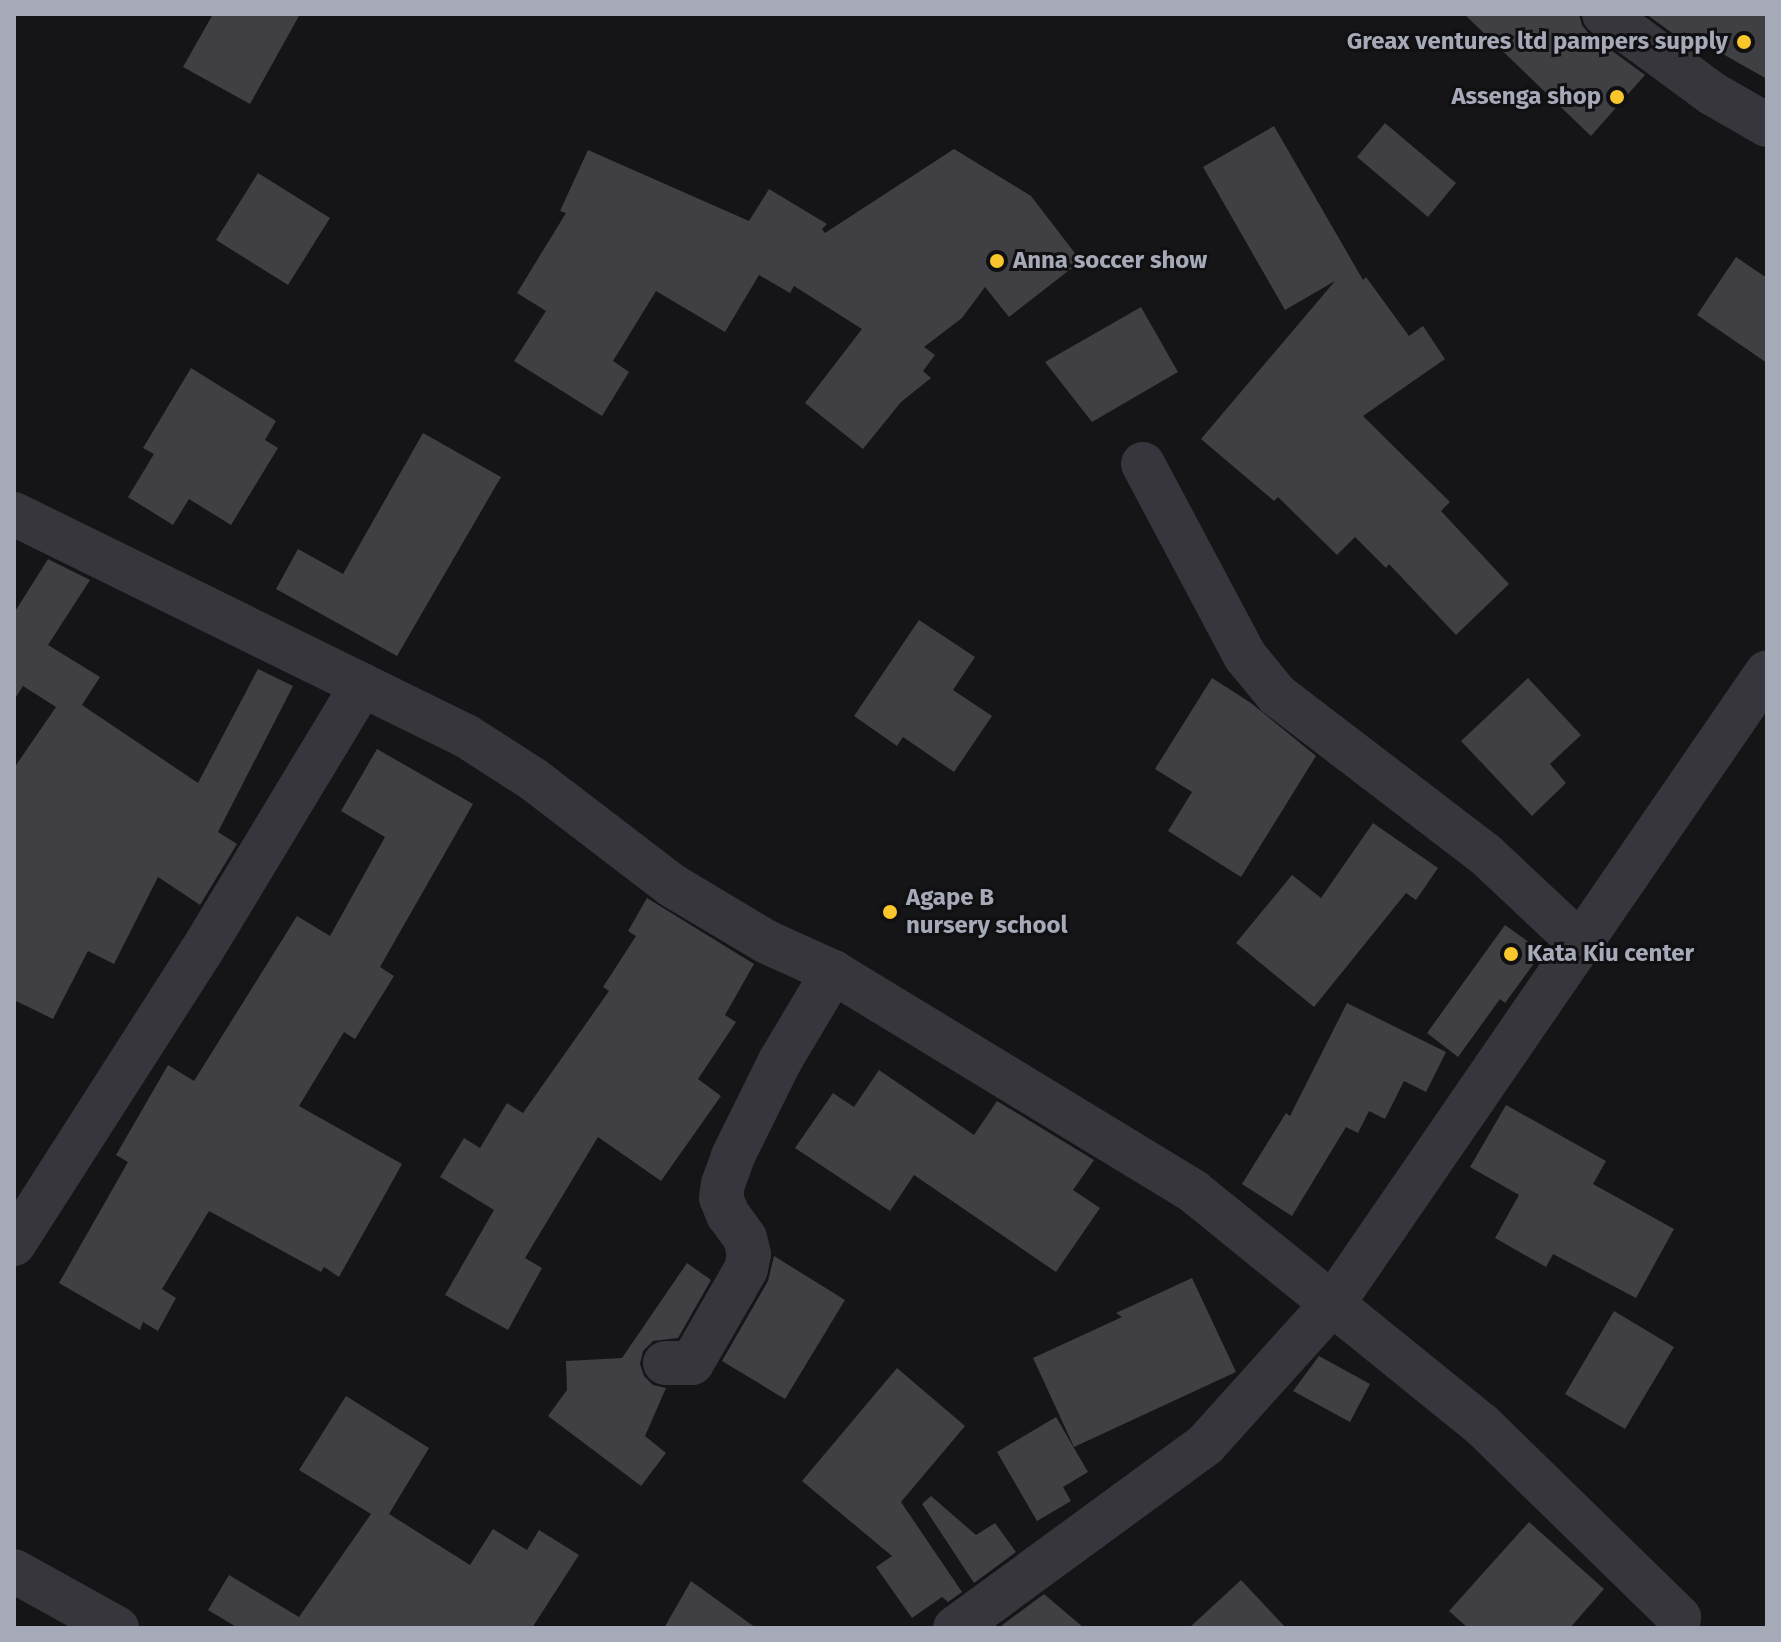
<!DOCTYPE html>
<style>
body{margin:0}
#map{position:relative;width:1781px;height:1642px;overflow:hidden;background:#151517;font-family:"Fira Sans",sans-serif}
div>[style]{position:absolute}
.building>*{inset:0;background:#3f3f44}
.street>*{height:44px;margin:-22px;padding:0 22px;transform-origin:22px;border-radius:22px;background:#36363c}
.dots>*{width:22px;height:22px;translate:-50% -50%;box-sizing:border-box;border:4px solid #101012;border-radius:50%}
span{translate:-50% -50%;white-space:nowrap;text-align:center;line-height:1.15;-webkit-text-stroke:6px #101012;paint-order:stroke}
.poi-label{font-size:24px;color:#a6aab8;font-weight:700}
.right{translate:-100% -50%;text-align:right}
.left{translate:0 -50%;text-align:left}
.frame{position:absolute;inset:0;border:16px solid #a6aab8;pointer-events:none}
</style>
<div id="map">
<div class="building">
<div style="clip-path:polygon(213px 14px,300px 14px,250px 104px,183px 67px)"></div>
<div style="clip-path:polygon(1464px 14px,1579px 14px,1582px 25px,1589px 34px,1645px 75px,1591px 136px)"></div>
<div style="clip-path:polygon(1646px 14px,1767px 14px,1767px 79px,1684px 32px,1679px 38px)"></div>
<div style="clip-path:polygon(1385px 123px,1456px 183px,1428px 217px,1357px 157px)"></div>
<div style="clip-path:polygon(1274px 126px,1363px 280px,1366px 277px,1409px 336px,1423px 326px,1445px 359px,1363px 416px,1450px 502px,1441px 511px,1509px 584px,1456px 635px,1389px 564px,1386px 568px,1355px 537px,1337px 555px,1278px 497px,1274px 501px,1201px 439px,1335px 281px,1285px 310px,1203px 167px)"></div>
<div style="clip-path:polygon(954px 149px,1031px 196px,1081px 261px,1009px 317px,985px 287px,962px 318px,924px 347px,935px 355px,923px 371px,931px 378px,901px 402px,863px 449px,805px 403px,862px 329px,794px 286px,790px 293px,759px 275px,725px 332px,656px 291px,613px 361px,629px 372px,602px 416px,514px 361px,546px 311px,517px 293px,566px 213px,560px 211px,588px 150px,749px 221px,769px 189px,827px 224px,822px 229px,825px 233px)"></div>
<div style="clip-path:polygon(258px 173px,330px 218px,288px 285px,216px 240px)"></div>
<div style="clip-path:polygon(1736px 257px,1767px 278px,1767px 363px,1697px 315px)"></div>
<div style="clip-path:polygon(1141px 307px,1178px 372px,1092px 422px,1045px 362px)"></div>
<div style="clip-path:polygon(191px 368px,276px 421px,265px 440px,278px 448px,231px 525px,189px 499px,173px 525px,128px 497px,154px 454px,143px 448px)"></div>
<div style="clip-path:polygon(423px 433px,501px 477px,397px 656px,276px 589px,298px 549px,343px 574px)"></div>
<div style="clip-path:polygon(48px 559px,90px 580px,48px 645px,100px 677px,82px 705px,198px 783px,258px 669px,293px 686px,218px 832px,237px 844px,200px 905px,158px 877px,114px 964px,88px 951px,53px 1019px,14px 1000px,14px 768px,56px 707px,23px 686px,14px 700px,14px 613px)"></div>
<div style="clip-path:polygon(919px 620px,975px 657px,953px 690px,992px 716px,954px 772px,903px 737px,897px 746px,854px 716px)"></div>
<div style="clip-path:polygon(1212px 678px,1251px 703px,1316px 756px,1241px 877px,1168px 831px,1192px 792px,1155px 769px)"></div>
<div style="clip-path:polygon(1528px 678px,1581px 735px,1550px 764px,1566px 783px,1532px 816px,1461px 741px)"></div>
<div style="clip-path:polygon(377px 749px,473px 804px,380px 967px,394px 976px,355px 1039px,344px 1032px,299px 1106px,402px 1164px,339px 1277px,324px 1267px,321px 1272px,209px 1211px,162px 1289px,176px 1298px,158px 1331px,143px 1322px,140px 1330px,59px 1283px,128px 1162px,116px 1155px,168px 1065px,194px 1081px,297px 916px,330px 936px,385px 837px,341px 811px)"></div>
<div style="clip-path:polygon(1373px 823px,1438px 868px,1416px 900px,1406px 893px,1314px 1007px,1236px 943px,1292px 875px,1321px 898px)"></div>
<div style="clip-path:polygon(647px 898px,754px 964px,725px 1015px,736px 1022px,698px 1079px,721px 1096px,661px 1181px,598px 1137px,525px 1258px,542px 1268px,508px 1330px,445px 1295px,494px 1210px,440px 1177px,464px 1138px,480px 1148px,507px 1103px,523px 1113px,609px 991px,603px 987px,636px 936px,628px 931px)"></div>
<div style="clip-path:polygon(1505px 925px,1537px 948px,1533px 954px,1538px 958px,1505px 1003px,1500px 999px,1458px 1057px,1427px 1033px)"></div>
<div style="clip-path:polygon(1347px 1003px,1446px 1052px,1426px 1092px,1404px 1081px,1385px 1119px,1369px 1111px,1358px 1133px,1346px 1127px,1292px 1216px,1242px 1184px,1286px 1113px,1290px 1116px)"></div>
<div style="clip-path:polygon(879px 1070px,974px 1135px,997px 1101px,1094px 1160px,1073px 1190px,1100px 1208px,1056px 1272px,914px 1175px,890px 1211px,795px 1148px,833px 1093px,854px 1107px)"></div>
<div style="clip-path:polygon(1506px 1105px,1606px 1161px,1593px 1184px,1674px 1229px,1636px 1298px,1553px 1254px,1546px 1267px,1495px 1238px,1519px 1195px,1470px 1167px)"></div>
<div style="clip-path:polygon(774px 1256px,845px 1300px,785px 1399px,722px 1361px,768px 1281px)"></div>
<div style="clip-path:polygon(687px 1263px,711px 1280px,678px 1338px,653px 1341px,643px 1351px,640px 1364px,644px 1376px,653px 1385px,666px 1388px,645px 1436px,666px 1453px,641px 1486px,548px 1416px,567px 1390px,566px 1361px,622px 1358px)"></div>
<div style="clip-path:polygon(1192px 1278px,1236px 1372px,1074px 1447px,1033px 1358px,1122px 1317px,1116px 1313px)"></div>
<div style="clip-path:polygon(1614px 1311px,1674px 1347px,1625px 1429px,1565px 1394px)"></div>
<div style="clip-path:polygon(1319px 1356px,1370px 1384px,1350px 1422px,1293px 1391px)"></div>
<div style="clip-path:polygon(897px 1368px,965px 1426px,901px 1502px,962px 1592px,948px 1602px,942px 1597px,912px 1618px,876px 1567px,892px 1556px,802px 1481px)"></div>
<div style="clip-path:polygon(346px 1396px,429px 1448px,389px 1514px,470px 1565px,493px 1529px,527px 1550px,539px 1530px,579px 1555px,532px 1628px,238px 1628px,208px 1610px,229px 1575px,299px 1617px,371px 1514px,299px 1470px)"></div>
<div style="clip-path:polygon(1056px 1417px,1088px 1472px,1063px 1487px,1071px 1501px,1037px 1521px,997px 1452px)"></div>
<div style="clip-path:polygon(931px 1496px,976px 1535px,995px 1523px,1016px 1552px,974px 1583px,922px 1504px)"></div>
<div style="clip-path:polygon(1529px 1522px,1604px 1589px,1570px 1628px,1468px 1628px,1449px 1611px)"></div>
<div style="clip-path:polygon(1241px 1580px,1286px 1628px,1189px 1628px)"></div>
<div style="clip-path:polygon(691px 1581px,756px 1628px,664px 1628px)"></div>
<div style="clip-path:polygon(1044px 1594px,1084px 1628px,1004px 1628px,1002px 1625px)"></div>
</div>
<div class="street">
<div style="left:1604px;top:14px;width:135px;rotate:36.3deg"></div>
<div style="left:1713px;top:94px;width:62px;rotate:29.9deg"></div>
<div style="left:1143px;top:464px;width:217px;rotate:62deg"></div>
<div style="left:1245px;top:656px;width:50px;rotate:50.6deg"></div>
<div style="left:1277px;top:695px;width:260px;rotate:37.4deg"></div>
<div style="left:1484px;top:853px;width:133px;rotate:43.2deg"></div>
<div style="left:14px;top:514px;width:504px;rotate:26.16deg"></div>
<div style="left:466px;top:736px;width:80px;rotate:32.7deg"></div>
<div style="left:533px;top:779px;width:176px;rotate:37.4deg"></div>
<div style="left:673px;top:886px;width:109px;rotate:30.8deg"></div>
<div style="left:767px;top:942px;width:72px;rotate:24.4deg"></div>
<div style="left:833px;top:972px;width:421px;rotate:31.3deg"></div>
<div style="left:1193px;top:1191px;width:370px;rotate:39deg"></div>
<div style="left:1481px;top:1424px;width:277px;rotate:44.3deg"></div>
<div style="left:14px;top:1244px;width:347px;rotate:-57.4deg"></div>
<div style="left:201px;top:952px;width:312px;rotate:-58.9deg"></div>
<div style="left:665px;top:1363px;width:27px"></div>
<div style="left:692px;top:1363px;width:108px;rotate:-60.1deg"></div>
<div style="left:746px;top:1269px;width:15px;rotate:-79deg"></div>
<div style="left:749px;top:1254px;width:16px;rotate:-104deg"></div>
<div style="left:745px;top:1238px;width:29px;rotate:-126deg"></div>
<div style="left:728px;top:1215px;width:18px;rotate:-112deg"></div>
<div style="left:721px;top:1198px;width:14px;rotate:-82deg"></div>
<div style="left:723px;top:1184px;width:30px;rotate:-70deg"></div>
<div style="left:733px;top:1156px;width:106px;rotate:-63.7deg"></div>
<div style="left:780px;top:1061px;width:104px;rotate:-59.2deg"></div>
<div style="left:14px;top:1571px;width:118px;rotate:29deg"></div>
<div style="left:955px;top:1628px;width:311px;rotate:-36.2deg"></div>
<div style="left:1206px;top:1444px;width:191px;rotate:-48deg"></div>
<div style="left:1334px;top:1302px;width:764px;rotate:-55.5deg"></div>
</div>
<div class="dots">
<div style="left:1744px;top:42px;background:#f9c72b"></div>
<div style="left:1617px;top:97px;background:#f9c72b"></div>
<div style="left:997px;top:261px;background:#f9c72b"></div>
<div style="left:890px;top:912px;background:#f9c72b"></div>
<div style="left:1511px;top:954px;background:#f9c72b"></div>
</div>
<div class="poi-label">
<span class="right" style="left:1728px;top:42px">Greax ventures ltd pampers supply</span>
<span class="right" style="left:1601px;top:97px">Assenga shop</span>
<span class="left" style="left:1013px;top:261px">Anna soccer show</span>
<span class="left" style="left:906px;top:912px">Agape B<br>nursery school</span>
<span class="left" style="left:1527px;top:954px">Kata Kiu center</span>
</div>
<div class="frame"></div>
</div>
